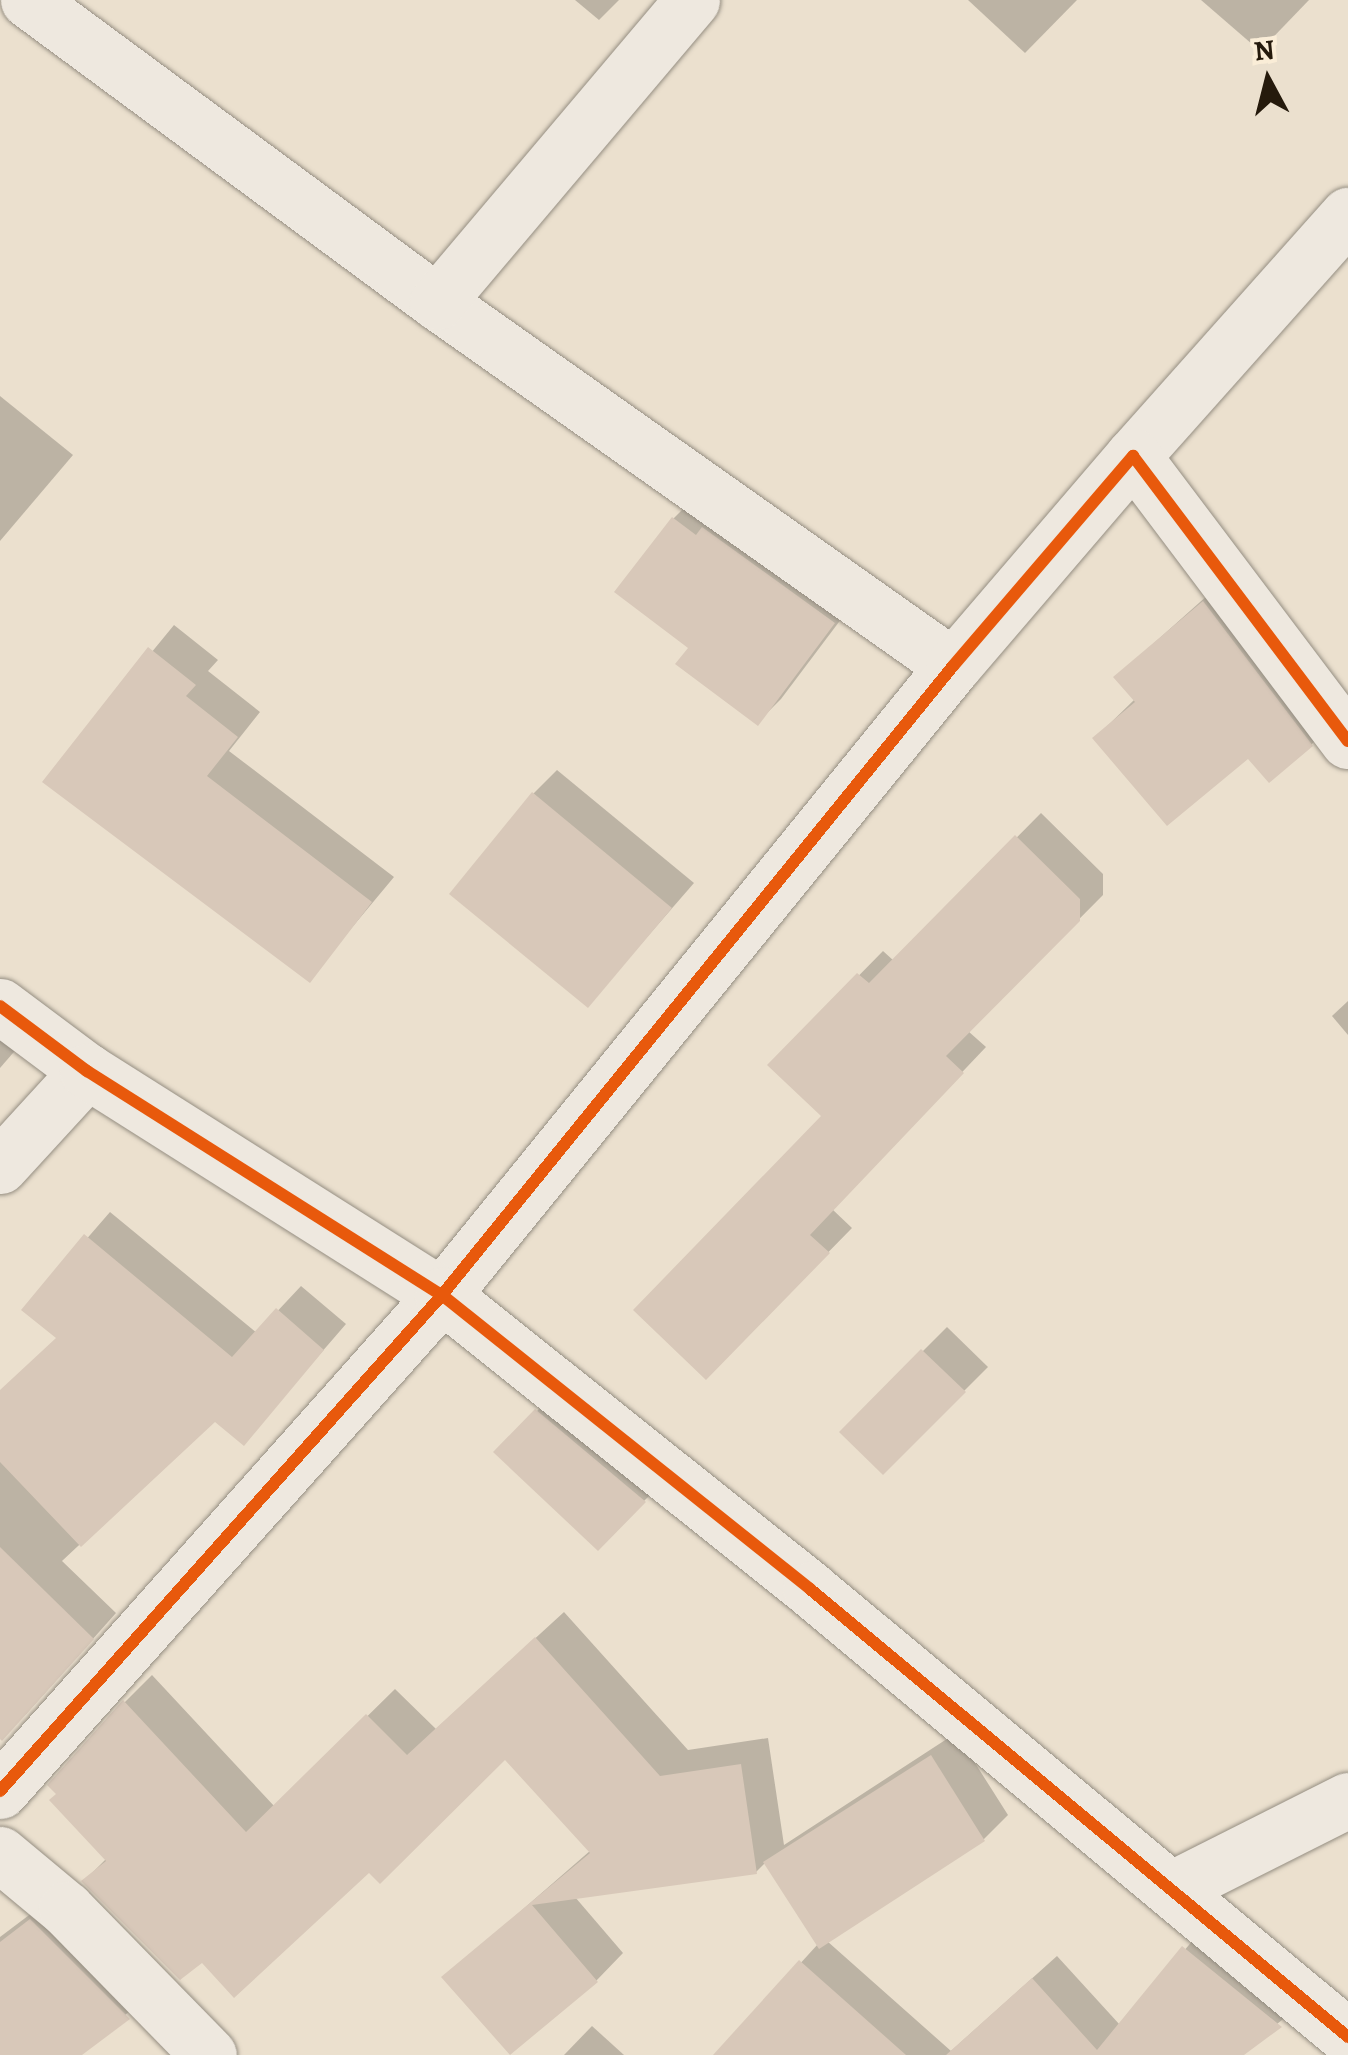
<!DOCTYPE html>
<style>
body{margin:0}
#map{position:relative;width:1348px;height:2055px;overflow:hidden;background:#ebe0ce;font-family:Alegreya,serif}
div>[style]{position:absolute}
.shadow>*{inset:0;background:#0003}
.building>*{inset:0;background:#d8c8b9}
.roads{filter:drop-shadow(0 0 2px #958e82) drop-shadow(0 0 2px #958e82)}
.minor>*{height:55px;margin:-27.5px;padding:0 27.5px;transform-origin:27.5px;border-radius:27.5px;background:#eee8df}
.tertiary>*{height:55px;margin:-27.5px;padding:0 27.5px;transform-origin:27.5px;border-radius:27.5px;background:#eee8df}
.cycleway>*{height:12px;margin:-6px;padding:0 6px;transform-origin:6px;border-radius:6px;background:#e8590c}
span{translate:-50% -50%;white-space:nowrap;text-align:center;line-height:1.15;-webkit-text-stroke:8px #faedd7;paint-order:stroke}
.north{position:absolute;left:1218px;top:30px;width:100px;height:100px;-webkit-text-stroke:8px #faedd7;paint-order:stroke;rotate:353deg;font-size:28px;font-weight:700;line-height:40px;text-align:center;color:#251a0c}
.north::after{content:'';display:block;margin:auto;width:35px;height:45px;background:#251a0c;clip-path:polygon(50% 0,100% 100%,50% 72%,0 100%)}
</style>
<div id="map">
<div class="shadow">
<div style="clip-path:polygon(575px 0,619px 0,599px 20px)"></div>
<div style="clip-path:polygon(968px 0,1077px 0,1025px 53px)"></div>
<div style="clip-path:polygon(1201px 0,1309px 0,1260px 51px)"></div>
<div style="clip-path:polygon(0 396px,73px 455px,0 541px)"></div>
<div style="clip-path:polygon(697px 495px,857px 598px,781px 699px,758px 722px,691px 647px,673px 519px)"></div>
<div style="clip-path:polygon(1237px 569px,1344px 711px,1311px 745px,1248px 756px,1095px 738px,1135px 699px,1116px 677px)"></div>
<div style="clip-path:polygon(174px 625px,218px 660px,208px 671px,260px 712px,229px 751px,394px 877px,309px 979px,46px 781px)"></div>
<div style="clip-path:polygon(557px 770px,694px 883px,588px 1005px,533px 794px)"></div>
<div style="clip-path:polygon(1041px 813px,1103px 874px,1103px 895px,968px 1031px,986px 1047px,832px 1209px,852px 1228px,706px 1377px,825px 1115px,771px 1065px,883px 951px,894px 961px)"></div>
<div style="clip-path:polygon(0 989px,39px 1023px,0 1068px)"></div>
<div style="clip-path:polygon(1348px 1001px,1348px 1035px,1332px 1016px)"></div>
<div style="clip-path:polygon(110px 1212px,257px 1333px,301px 1286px,346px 1324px,244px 1442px,215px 1418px,62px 1561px,116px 1613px,26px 1714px,0 1736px,0 1393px,58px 1337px,25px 1310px)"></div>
<div style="clip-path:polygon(947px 1327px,988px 1367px,883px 1472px,842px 1432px)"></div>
<div style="clip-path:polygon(561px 1387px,668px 1477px,598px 1547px,496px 1452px)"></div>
<div style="clip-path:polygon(564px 1612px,688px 1750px,768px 1738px,784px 1845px,956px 1733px,1008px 1815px,984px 1839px,827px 1941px,951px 2051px,1057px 1956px,1120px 2025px,1207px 1924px,1304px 2002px,1239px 2055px,717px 2055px,818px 1944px,766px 1862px,756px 1872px,575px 1897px,623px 1953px,596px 1981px,445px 1977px,591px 1850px,505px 1756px,369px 1870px,202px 1960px,84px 1881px,107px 1858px,125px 1702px,152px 1675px,275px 1807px,395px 1689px,436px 1729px)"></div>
<div style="clip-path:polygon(61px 1891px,158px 1987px,78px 2055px,0 2055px,0 1937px)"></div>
<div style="clip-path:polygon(592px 2026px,624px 2055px,564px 2055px)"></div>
</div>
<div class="building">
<div style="clip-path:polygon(672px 517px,696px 535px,702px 527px,835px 623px,758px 726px,675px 664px,688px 648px,614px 592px)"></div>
<div style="clip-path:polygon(1203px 601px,1313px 746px,1269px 783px,1248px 759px,1167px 826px,1092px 738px,1135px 702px,1113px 677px)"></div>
<div style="clip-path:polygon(148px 647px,196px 685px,186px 696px,238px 737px,207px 776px,372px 902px,310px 983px,42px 782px)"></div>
<div style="clip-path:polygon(532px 792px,672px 908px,588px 1008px,449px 894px)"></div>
<div style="clip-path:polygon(1015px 835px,1080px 899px,1080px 921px,946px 1056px,964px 1073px,810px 1235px,830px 1253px,706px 1380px,633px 1310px,821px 1116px,767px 1065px,857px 973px,869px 983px)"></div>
<div style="clip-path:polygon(84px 1234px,232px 1357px,276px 1308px,324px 1350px,244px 1446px,215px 1422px,81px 1547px,0 1462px,0 1390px,56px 1338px,21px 1310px)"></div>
<div style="clip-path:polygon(921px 1349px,966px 1392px,883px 1475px,839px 1432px)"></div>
<div style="clip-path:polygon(535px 1409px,646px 1502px,598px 1551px,493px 1452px)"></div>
<div style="clip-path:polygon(0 1547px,94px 1639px,2px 1741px,0 1739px)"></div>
<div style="clip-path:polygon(535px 1637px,660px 1776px,741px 1764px,757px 1874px,532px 1905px,598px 1982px,510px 2055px,441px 1977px,590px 1853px,505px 1760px,380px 1884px,369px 1873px,234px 1998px,202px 1963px,180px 1980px,81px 1881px,106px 1861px,49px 1800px,56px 1794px,47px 1785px,123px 1700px,246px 1832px,366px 1714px,407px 1755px)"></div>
<div style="clip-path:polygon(931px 1755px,985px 1841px,819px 1949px,763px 1862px)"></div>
<div style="clip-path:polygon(30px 1919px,130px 2019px,82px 2055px,0 2055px,0 1942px)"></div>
<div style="clip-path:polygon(1182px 1946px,1282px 2027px,1244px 2055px,946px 2055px,1032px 1978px,1097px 2050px)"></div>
<div style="clip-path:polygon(799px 1960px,906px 2055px,713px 2055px)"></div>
</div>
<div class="roads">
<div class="minor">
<div style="left:28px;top:0;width:508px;rotate:36.44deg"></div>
<div style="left:437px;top:302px;width:631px;rotate:35.2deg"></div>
<div style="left:437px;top:302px;width:395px;rotate:-49.8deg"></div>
<div style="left:1133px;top:456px;width:323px;rotate:-48.3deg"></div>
<div style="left:0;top:1166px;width:129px;rotate:-47.5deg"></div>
<div style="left:0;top:1791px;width:664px;rotate:-48.29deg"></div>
<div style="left:442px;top:1295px;width:810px;rotate:-50.91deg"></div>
<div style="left:953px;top:666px;width:277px;rotate:-49.4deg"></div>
<div style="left:1133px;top:456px;width:357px;rotate:53deg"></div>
<div style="left:0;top:1854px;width:86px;rotate:39.8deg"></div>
<div style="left:66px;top:1909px;width:204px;rotate:45.6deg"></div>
<div style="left:1171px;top:1889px;width:198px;rotate:-26.7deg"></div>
</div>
<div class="tertiary">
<div style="left:0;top:1006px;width:109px;rotate:36.8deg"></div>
<div style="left:87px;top:1071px;width:420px;rotate:32.3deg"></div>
<div style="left:442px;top:1295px;width:471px;rotate:38.6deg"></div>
<div style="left:810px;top:1589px;width:700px;rotate:39.78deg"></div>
</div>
</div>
<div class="cycleway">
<div style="left:0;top:1006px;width:109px;rotate:36.8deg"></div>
<div style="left:87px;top:1071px;width:420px;rotate:32.3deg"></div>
<div style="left:442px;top:1295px;width:471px;rotate:38.6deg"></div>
<div style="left:810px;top:1589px;width:700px;rotate:39.78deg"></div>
<div style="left:0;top:1791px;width:664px;rotate:-48.29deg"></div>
<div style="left:442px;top:1295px;width:810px;rotate:-50.91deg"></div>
<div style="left:953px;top:666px;width:277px;rotate:-49.4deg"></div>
<div style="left:1133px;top:456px;width:357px;rotate:53deg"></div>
</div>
<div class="north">N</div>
</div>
